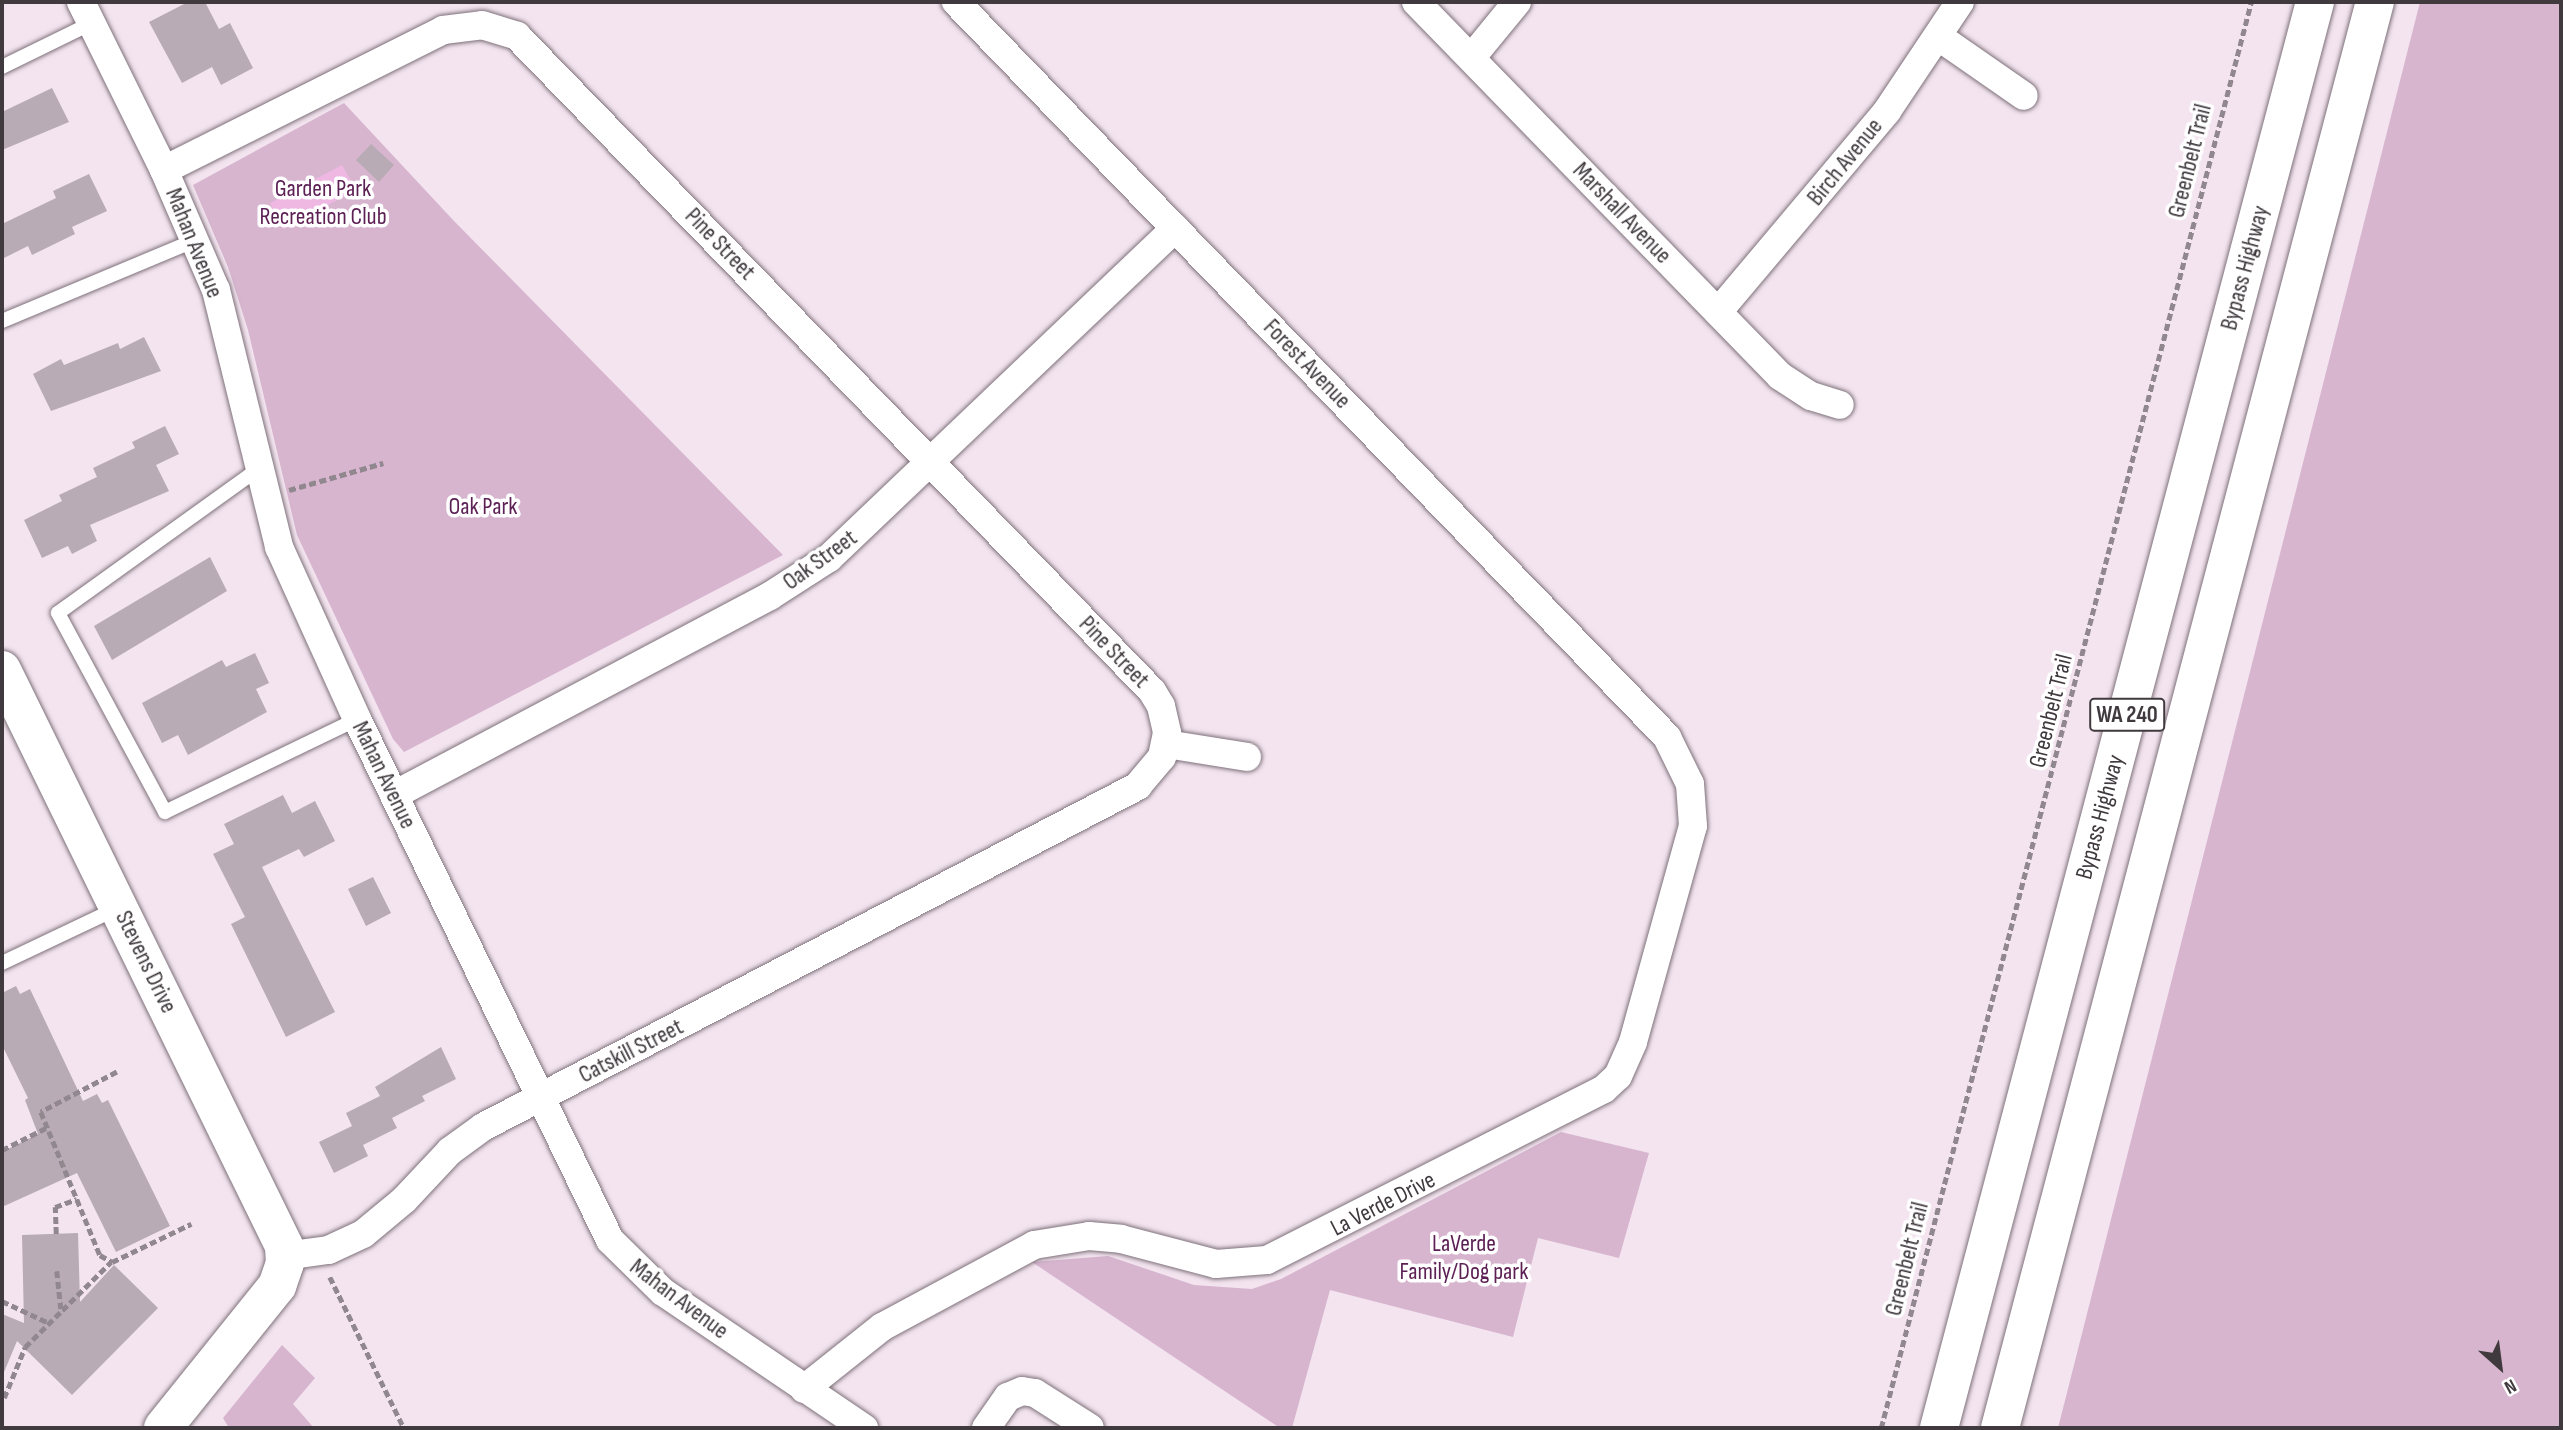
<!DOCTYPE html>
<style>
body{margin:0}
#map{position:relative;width:2563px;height:1430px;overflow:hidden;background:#f3e4ef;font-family:"Sofia Sans Condensed",sans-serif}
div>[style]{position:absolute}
.green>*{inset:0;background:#d7b5cf}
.water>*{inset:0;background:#eeb8e2}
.building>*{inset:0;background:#b9abb5}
.path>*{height:4.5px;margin-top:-2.25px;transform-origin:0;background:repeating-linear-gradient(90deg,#91878e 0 7px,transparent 0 10.5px)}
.roads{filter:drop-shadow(0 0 2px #7e717a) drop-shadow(0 0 2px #7e717a)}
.lane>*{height:14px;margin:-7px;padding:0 7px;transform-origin:7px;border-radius:7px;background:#fff}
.street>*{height:28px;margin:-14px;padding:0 14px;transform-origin:14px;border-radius:14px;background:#fff}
.secondary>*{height:38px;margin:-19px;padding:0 19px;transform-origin:19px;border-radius:19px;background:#fff}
.highway>*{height:38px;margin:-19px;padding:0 19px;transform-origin:19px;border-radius:19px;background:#fff}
span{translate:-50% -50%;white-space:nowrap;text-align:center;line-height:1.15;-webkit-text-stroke:7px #fff;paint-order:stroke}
.shield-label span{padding:2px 5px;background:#fff;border:2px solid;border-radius:5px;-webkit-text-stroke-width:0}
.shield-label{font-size:23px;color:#403a3e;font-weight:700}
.street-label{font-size:24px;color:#403a3e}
.park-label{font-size:24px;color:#5d2054}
.frame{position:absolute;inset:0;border:4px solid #403a3e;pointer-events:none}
.north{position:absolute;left:2465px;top:1332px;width:70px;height:70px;-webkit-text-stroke:5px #fff;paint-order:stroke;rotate:152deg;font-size:19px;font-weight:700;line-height:28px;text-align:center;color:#403a3e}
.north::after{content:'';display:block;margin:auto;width:24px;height:32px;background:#403a3e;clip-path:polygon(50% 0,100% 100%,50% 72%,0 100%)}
</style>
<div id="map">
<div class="green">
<div style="clip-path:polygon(2420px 2px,2561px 2px,2561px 1428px,2058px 1428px)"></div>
<div style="clip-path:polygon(344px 103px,454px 221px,783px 555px,404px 752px,393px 739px,297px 535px,248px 330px,228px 267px,193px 185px)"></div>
<div style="clip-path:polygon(1561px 1132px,1649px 1153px,1619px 1258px,1538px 1238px,1513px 1337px,1330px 1290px,1292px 1428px,1280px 1428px,1032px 1262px,1108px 1256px,1194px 1285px,1252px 1289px,1281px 1279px)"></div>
<div style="clip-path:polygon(282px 1345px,315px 1378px,293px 1404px,314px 1428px,229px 1428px,223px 1418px)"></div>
</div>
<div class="water">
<div style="clip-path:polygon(342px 165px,356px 190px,283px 229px,270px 203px)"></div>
</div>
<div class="building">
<div style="clip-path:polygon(188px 2px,205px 2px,219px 29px,230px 23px,253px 68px,221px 85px,212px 67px,182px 83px,149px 22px)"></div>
<div style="clip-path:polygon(52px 88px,69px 122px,2px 150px,2px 112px)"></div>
<div style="clip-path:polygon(371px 144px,394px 165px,379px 182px,356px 160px)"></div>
<div style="clip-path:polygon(89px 174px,107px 211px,72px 227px,75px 234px,32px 255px,28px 246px,2px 259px,2px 224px,56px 198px,53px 191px)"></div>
<div style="clip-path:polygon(144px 337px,161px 371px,51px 411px,33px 374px,61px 359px,64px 365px,118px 343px,120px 349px)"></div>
<div style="clip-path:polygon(165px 426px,179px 454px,156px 465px,169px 491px,90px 525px,97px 541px,72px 554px,68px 546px,42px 558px,24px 520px,62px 501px,59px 495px,97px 477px,93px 468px,135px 448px,132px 442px)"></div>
<div style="clip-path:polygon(210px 557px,227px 591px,112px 660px,94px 626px)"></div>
<div style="clip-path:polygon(255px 653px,269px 683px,256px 689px,267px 712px,188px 755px,178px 735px,162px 743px,142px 703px,222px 660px,226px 667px)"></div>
<div style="clip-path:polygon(283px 795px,292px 813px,315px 801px,335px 841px,304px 857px,299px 849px,262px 867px,335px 1012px,286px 1037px,231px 924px,245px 917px,213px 854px,234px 844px,224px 824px)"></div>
<div style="clip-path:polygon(373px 877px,391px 913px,366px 926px,348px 889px)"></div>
<div style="clip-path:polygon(16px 986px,20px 994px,30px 989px,83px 1101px,97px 1094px,102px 1103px,108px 1100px,170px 1226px,116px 1252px,77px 1173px,2px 1207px,2px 1152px,38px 1134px,25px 1100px,28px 1098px,2px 1045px,2px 993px)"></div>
<div style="clip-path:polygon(441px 1047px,456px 1079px,422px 1096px,425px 1101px,392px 1118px,397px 1128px,363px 1145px,368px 1156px,334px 1173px,319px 1142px,352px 1126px,346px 1113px,380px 1096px,375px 1087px)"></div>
<div style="clip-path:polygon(78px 1233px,80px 1302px,114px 1265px,158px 1308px,72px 1395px,17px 1341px,2px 1377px,2px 1314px,24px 1323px,22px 1235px)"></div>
</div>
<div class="path">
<div style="left:289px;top:490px;width:98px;rotate:-16deg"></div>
<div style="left:117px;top:1072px;width:86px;rotate:152.2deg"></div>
<div style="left:41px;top:1112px;width:155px;rotate:67.6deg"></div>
<div style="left:100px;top:1255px;width:14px;rotate:30deg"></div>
<div style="left:112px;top:1262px;width:88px;rotate:-25.7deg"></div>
<div style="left:2px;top:1150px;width:49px;rotate:-26.6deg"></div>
<div style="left:56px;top:1234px;width:27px;rotate:-92deg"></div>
<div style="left:55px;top:1207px;width:23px;rotate:-20deg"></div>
<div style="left:57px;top:1271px;width:38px;rotate:84deg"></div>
<div style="left:330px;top:1277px;width:168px;rotate:63.9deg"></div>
<div style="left:2px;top:1301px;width:52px;rotate:25.1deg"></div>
<div style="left:4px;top:1398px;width:55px;rotate:-67.6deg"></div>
<div style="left:25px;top:1347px;width:121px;rotate:-44.7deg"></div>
<div style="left:1881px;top:1428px;width:1473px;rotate:-75.45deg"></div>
</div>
<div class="roads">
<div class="lane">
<div style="left:2px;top:67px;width:100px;rotate:-26.1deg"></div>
<div style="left:2px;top:321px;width:210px;rotate:-22.7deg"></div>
<div style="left:257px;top:470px;width:245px;rotate:144.3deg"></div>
<div style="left:58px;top:613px;width:226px;rotate:61.7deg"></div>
<div style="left:165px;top:812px;width:213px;rotate:-25.8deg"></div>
<div style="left:2px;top:963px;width:128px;rotate:-25.4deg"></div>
</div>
<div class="street">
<div style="left:81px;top:2px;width:187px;rotate:63.7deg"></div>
<div style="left:164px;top:170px;width:131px;rotate:66.6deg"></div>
<div style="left:216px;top:290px;width:265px;rotate:76.2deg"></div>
<div style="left:279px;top:547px;width:189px;rotate:65.6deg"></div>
<div style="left:357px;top:719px;width:579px;rotate:64.1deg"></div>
<div style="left:610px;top:1240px;width:74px;rotate:44.5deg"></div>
<div style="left:663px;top:1292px;width:243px;rotate:34.1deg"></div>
<div style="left:1416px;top:2px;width:522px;rotate:45.78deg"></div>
<div style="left:1780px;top:376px;width:37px;rotate:33deg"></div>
<div style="left:1811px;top:396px;width:30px;rotate:17deg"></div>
<div style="left:1939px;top:37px;width:103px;rotate:34.8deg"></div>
<div style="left:1472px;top:57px;width:71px;rotate:-50.7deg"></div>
<div style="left:164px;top:170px;width:312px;rotate:-26.6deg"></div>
<div style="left:443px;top:30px;width:39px;rotate:-7deg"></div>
<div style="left:482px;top:25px;width:37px;rotate:17deg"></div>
<div style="left:517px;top:36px;width:912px;rotate:45.89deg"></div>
<div style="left:1152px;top:691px;width:17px;rotate:59deg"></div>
<div style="left:1161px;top:706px;width:28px;rotate:77deg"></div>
<div style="left:1167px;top:733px;width:25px;rotate:102deg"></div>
<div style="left:1162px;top:757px;width:38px;rotate:130deg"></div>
<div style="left:1138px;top:786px;width:738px;rotate:152.5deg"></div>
<div style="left:483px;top:1127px;width:41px;rotate:144deg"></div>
<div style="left:450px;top:1151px;width:67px;rotate:133.2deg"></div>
<div style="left:404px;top:1200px;width:53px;rotate:140.3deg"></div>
<div style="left:363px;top:1234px;width:38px;rotate:155deg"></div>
<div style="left:328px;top:1250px;width:43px;rotate:172.1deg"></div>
<div style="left:1718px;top:312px;width:263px;rotate:-49.9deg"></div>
<div style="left:1887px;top:111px;width:131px;rotate:-56.2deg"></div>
<div style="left:1166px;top:744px;width:82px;rotate:9.1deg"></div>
<div style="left:394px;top:795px;width:425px;rotate:-27.9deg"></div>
<div style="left:770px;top:596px;width:70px;rotate:-32.8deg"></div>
<div style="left:829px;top:558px;width:478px;rotate:-43.6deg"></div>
<div style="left:804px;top:1389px;width:100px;rotate:-38.5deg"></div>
<div style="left:882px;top:1327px;width:173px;rotate:-28.3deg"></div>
<div style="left:1034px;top:1245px;width:56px;rotate:-9.3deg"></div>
<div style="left:1089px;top:1236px;width:32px;rotate:5deg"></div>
<div style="left:1121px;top:1239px;width:98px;rotate:14.7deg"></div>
<div style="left:1216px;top:1264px;width:51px;rotate:-4.5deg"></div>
<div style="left:1267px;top:1260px;width:378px;rotate:-26.9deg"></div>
<div style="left:1604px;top:1089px;width:19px;rotate:-43deg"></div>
<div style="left:1618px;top:1076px;width:37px;rotate:-66deg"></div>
<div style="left:1633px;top:1042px;width:224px;rotate:-74.5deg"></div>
<div style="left:1693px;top:826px;width:42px;rotate:-94.1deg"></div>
<div style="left:1690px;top:784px;width:52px;rotate:-116.1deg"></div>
<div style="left:1667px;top:737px;width:1023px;rotate:-134.05deg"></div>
<div style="left:986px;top:1428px;width:38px;rotate:-55deg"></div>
<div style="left:1008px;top:1397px;width:15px;rotate:-23deg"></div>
<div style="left:1022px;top:1391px;width:13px;rotate:9deg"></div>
<div style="left:1035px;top:1393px;width:65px;rotate:32.5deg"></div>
</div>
<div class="secondary">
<div style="left:2px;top:670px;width:641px;rotate:63.91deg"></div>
<div style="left:284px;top:1246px;width:17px;rotate:87deg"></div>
<div style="left:285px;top:1263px;width:24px;rotate:109deg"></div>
<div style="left:277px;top:1286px;width:182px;rotate:128.8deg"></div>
</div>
<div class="highway">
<div style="left:1939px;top:1428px;width:1475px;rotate:-75.23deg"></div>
<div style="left:2000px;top:1428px;width:1474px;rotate:-75.27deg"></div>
</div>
</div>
<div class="shield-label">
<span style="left:2127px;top:715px">WA 240</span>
</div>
<div class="street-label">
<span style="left:2190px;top:161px;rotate:-76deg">Greenbelt Trail</span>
<span style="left:1845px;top:162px;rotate:-51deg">Birch Avenue</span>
<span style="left:1622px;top:213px;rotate:46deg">Marshall Avenue</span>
<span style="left:194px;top:243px;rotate:68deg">Mahan Avenue</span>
<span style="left:720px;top:244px;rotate:46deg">Pine Street</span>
<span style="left:2245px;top:268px;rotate:-75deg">Bypass Highway</span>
<span style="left:1307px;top:364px;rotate:46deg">Forest Avenue</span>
<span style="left:820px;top:560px;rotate:-36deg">Oak Street</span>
<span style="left:1114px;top:652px;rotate:46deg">Pine Street</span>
<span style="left:2051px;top:711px;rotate:-76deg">Greenbelt Trail</span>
<span style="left:384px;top:775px;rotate:64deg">Mahan Avenue</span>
<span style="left:2100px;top:817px;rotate:-75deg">Bypass Highway</span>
<span style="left:146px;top:962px;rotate:64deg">Stevens Drive</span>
<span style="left:631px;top:1051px;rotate:-27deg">Catskill Street</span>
<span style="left:1383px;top:1204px;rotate:-27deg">La Verde Drive</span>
<span style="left:1907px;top:1259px;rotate:-76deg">Greenbelt Trail</span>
<span style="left:679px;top:1299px;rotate:37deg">Mahan Avenue</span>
</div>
<div class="park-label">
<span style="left:323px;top:203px">Garden Park<br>Recreation Club</span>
<span style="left:483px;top:507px">Oak Park</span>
<span style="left:1464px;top:1258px">LaVerde<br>Family/Dog park</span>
</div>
<div class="frame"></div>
<div class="north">N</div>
</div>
